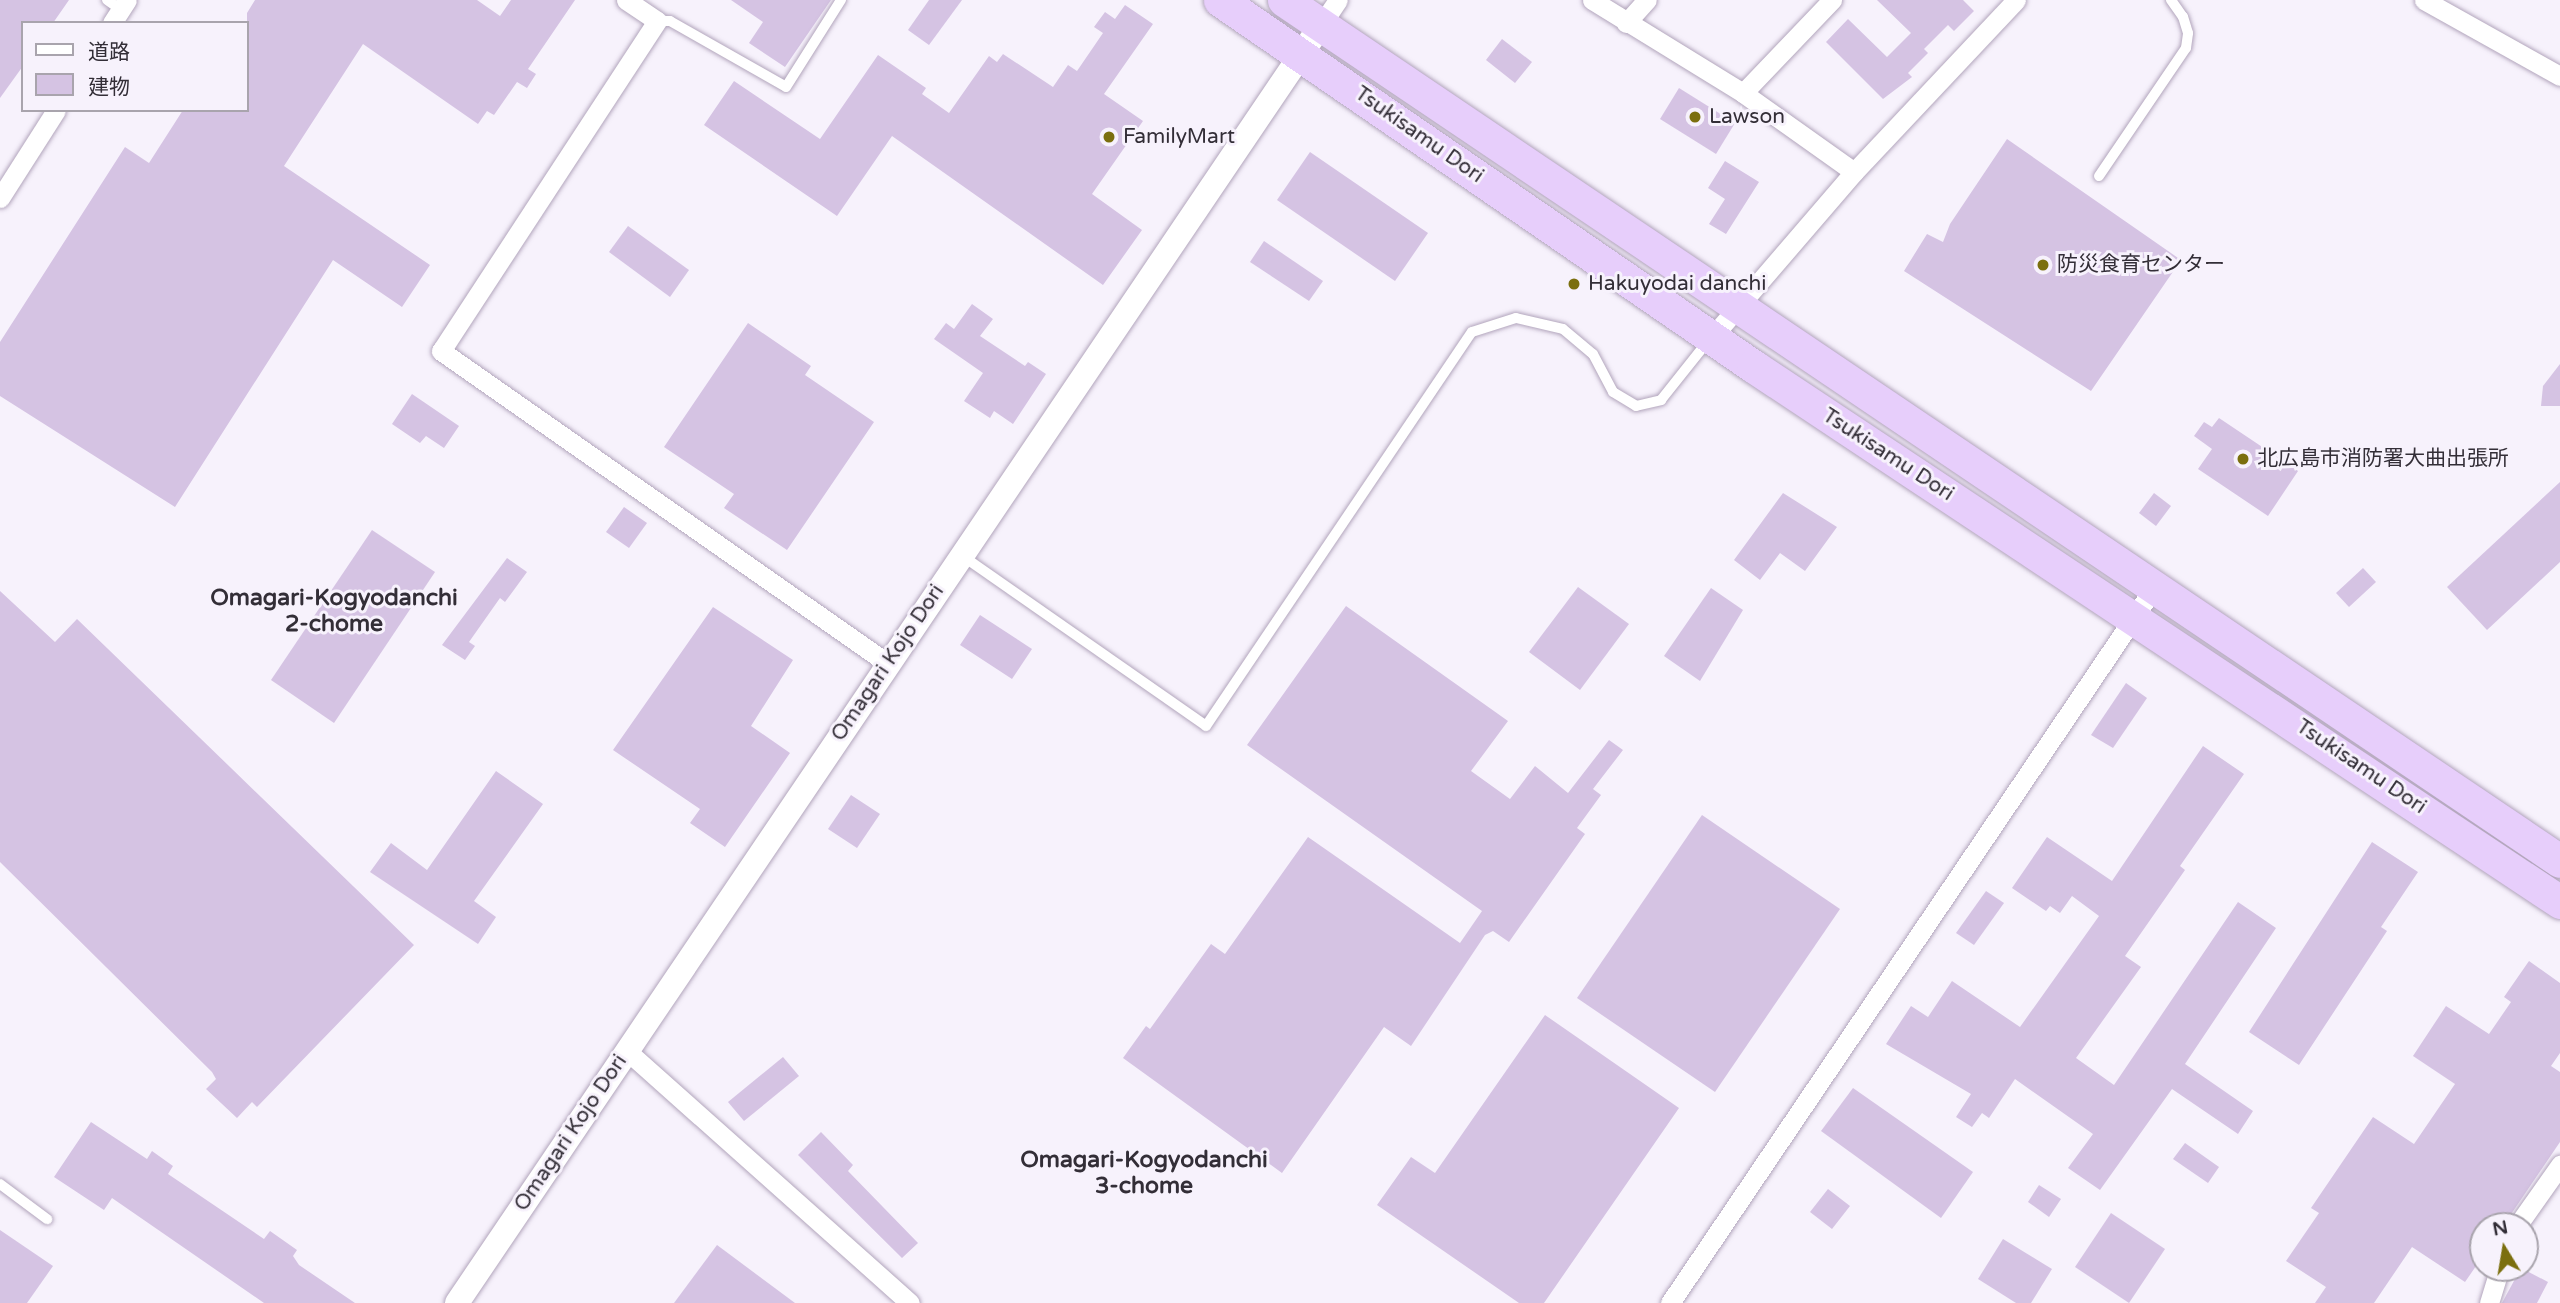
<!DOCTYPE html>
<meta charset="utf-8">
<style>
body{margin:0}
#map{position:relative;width:2560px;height:1303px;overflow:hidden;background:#f7f2fc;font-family:"Varela Round","Noto Sans JP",sans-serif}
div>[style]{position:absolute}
.building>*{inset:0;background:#d5c3e3}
.roads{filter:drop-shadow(0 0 2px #b2a5bc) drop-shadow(0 0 2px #b2a5bc)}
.service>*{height:10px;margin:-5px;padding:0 5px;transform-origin:5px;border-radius:5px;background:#fff}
.minor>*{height:19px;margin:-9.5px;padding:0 9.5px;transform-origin:9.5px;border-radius:9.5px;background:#fff}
.tertiary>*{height:24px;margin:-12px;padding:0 12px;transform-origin:12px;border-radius:12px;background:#fff}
.trunk>*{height:33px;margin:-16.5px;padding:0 16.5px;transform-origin:16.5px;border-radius:16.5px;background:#e7cefb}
.dots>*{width:19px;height:19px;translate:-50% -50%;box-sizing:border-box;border:4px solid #f7f2fc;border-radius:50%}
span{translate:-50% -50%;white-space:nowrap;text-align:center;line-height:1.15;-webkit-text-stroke:6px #f7f2fc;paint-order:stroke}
.poi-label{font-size:21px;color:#332e37}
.left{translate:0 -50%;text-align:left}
.street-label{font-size:21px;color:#332e37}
.neighbourhood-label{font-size:23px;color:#332e37;font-weight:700}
.legend{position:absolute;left:21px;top:21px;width:228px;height:91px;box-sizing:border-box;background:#f7f2fc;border:2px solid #a9a4ad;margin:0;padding:9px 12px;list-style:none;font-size:21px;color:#332e37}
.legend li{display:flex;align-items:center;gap:14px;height:35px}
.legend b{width:35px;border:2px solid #a9a4ad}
.north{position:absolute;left:2469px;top:1212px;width:70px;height:70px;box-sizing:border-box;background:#f7f2fc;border:2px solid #a9a4ad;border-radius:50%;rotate:349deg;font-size:19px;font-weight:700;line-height:28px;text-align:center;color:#332e37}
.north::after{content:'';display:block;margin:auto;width:24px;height:32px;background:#7b6f0e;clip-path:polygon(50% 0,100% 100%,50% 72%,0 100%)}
</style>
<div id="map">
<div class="building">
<div style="clip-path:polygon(0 0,69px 0,53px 23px,23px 23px,23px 66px,0 98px)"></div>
<div style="clip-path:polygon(255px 0,477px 0,500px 16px,511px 0,575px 0,528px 69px,536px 74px,527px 88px,517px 82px,494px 115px,487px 111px,478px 124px,363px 44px,284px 166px,430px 265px,402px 307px,333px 260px,175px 507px,0 396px,0 342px,125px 147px,149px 163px,183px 110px,247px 110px,247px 13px)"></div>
<div style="clip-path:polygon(731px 0,831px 0,785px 67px,749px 43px,763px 22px)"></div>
<div style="clip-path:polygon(929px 0,962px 0,929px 45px,908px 30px)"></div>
<div style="clip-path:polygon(1877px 0,1963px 0,1974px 11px,1954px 31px,1948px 25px,1924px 49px,1928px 53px,1908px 73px,1912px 77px,1883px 99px,1826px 42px,1848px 19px,1887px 57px,1911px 33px)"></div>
<div style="clip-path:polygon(1125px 5px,1153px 24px,1104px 94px,1143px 121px,1092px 194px,1142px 230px,1103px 285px,892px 136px,837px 216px,704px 125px,734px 81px,820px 139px,878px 55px,926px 88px,922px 94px,949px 113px,989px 56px,997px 62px,1003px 54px,1053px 87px,1068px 65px,1077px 71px,1103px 33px,1094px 27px,1105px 12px,1115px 19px)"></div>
<div style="clip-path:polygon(1502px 39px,1532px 62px,1515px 83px,1486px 60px)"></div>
<div style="clip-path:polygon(1679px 88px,1735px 123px,1716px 154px,1660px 119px)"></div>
<div style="clip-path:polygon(2007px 139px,2181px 260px,2091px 391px,1904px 271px,1927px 234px,1943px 242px,1950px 224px)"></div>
<div style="clip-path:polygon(1310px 152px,1428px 233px,1395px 281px,1277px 200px)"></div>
<div style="clip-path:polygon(1725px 161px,1759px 182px,1726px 234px,1709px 224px,1725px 199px,1708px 188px)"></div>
<div style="clip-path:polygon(628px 226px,689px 270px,670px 297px,609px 252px)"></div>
<div style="clip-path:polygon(1264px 241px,1323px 281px,1309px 301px,1250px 262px)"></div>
<div style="clip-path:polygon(972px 304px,993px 319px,980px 336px,1025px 366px,1028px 362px,1046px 374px,1013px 424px,994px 411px,990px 418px,964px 401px,983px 373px,934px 339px,946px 323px,954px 329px)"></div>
<div style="clip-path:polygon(748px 323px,811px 366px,805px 375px,874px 422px,787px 550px,724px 508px,734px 494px,664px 447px)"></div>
<div style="clip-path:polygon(2560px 364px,2560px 406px,2541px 406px,2543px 386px)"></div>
<div style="clip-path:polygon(412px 394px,459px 426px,444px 448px,426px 436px,420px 443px,392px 424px)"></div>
<div style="clip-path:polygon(2219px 418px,2298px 471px,2268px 516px,2198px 469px,2212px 449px,2194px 436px,2204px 422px,2212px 427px)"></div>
<div style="clip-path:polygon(2560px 482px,2560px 562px,2487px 630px,2447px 587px)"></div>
<div style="clip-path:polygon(1783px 493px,1837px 527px,1805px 571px,1780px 553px,1760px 580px,1734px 560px)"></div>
<div style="clip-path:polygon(2154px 493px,2171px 506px,2156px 526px,2139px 513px)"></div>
<div style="clip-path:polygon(624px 507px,647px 523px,629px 548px,606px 532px)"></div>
<div style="clip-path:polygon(372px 530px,435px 572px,334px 723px,271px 680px)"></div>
<div style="clip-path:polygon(507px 558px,527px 572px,505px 602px,500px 598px,469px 642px,475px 646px,465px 660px,442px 645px)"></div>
<div style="clip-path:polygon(2363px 568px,2376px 582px,2349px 607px,2336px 593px)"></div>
<div style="clip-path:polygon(1578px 587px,1629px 624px,1580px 690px,1529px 652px)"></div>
<div style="clip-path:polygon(1711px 588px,1743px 610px,1700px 681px,1664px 656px)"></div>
<div style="clip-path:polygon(0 591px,55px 642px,77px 619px,414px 945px,257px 1107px,252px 1102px,237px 1118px,206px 1089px,216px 1079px,212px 1072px,0 862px)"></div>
<div style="clip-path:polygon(1346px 606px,1508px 721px,1471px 771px,1510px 799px,1535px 766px,1568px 793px,1609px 740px,1623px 750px,1593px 789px,1601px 795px,1577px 828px,1585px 834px,1509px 942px,1493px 931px,1485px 935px,1411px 1046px,1384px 1027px,1282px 1173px,1123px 1058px,1146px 1026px,1150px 1029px,1211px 944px,1225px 954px,1308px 837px,1460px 943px,1482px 911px,1247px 745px)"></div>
<div style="clip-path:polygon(713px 607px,793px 660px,751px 726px,790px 753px,725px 847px,690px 823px,700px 809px,613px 750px)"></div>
<div style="clip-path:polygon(980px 615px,1032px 649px,1012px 679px,960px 645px)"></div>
<div style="clip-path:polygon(2126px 683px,2147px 698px,2113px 748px,2091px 735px)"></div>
<div style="clip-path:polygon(2203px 746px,2244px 774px,2180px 866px,2185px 870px,2125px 956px,2141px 967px,2076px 1058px,2114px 1085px,2238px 902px,2276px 928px,2185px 1064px,2253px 1111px,2238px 1134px,2172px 1089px,2100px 1190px,2068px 1168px,2093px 1134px,2015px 1079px,1989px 1118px,1982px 1113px,1972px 1127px,1956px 1117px,1971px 1094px,1886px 1044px,1911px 1006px,1928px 1017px,1952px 981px,2020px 1027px,2099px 916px,2072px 896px,2060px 913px,2050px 906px,2046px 911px,2012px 888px,2047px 837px,2112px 881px)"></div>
<div style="clip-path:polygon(496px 771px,543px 804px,474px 901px,496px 917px,478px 944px,370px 872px,391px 843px,427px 870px)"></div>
<div style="clip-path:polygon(851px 795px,880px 814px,857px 848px,828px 829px)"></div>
<div style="clip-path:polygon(1702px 815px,1840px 909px,1715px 1092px,1577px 998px)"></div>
<div style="clip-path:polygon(2372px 842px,2418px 872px,2381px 927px,2387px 931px,2299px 1065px,2249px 1032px)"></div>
<div style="clip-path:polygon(1986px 891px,2004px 903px,1974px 945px,1956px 933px)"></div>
<div style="clip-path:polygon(2529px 961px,2560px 983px,2560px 1053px,2551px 1066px,2560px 1072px,2560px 1142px,2503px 1226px,2483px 1226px,2483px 1256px,2465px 1282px,2412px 1247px,2374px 1303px,2315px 1303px,2326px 1287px,2286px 1261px,2319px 1213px,2311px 1208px,2373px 1117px,2414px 1144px,2455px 1084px,2413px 1056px,2446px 1006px,2489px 1034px,2511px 1002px,2504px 997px)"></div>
<div style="clip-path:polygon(1545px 1015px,1679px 1108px,1544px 1303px,1519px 1303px,1377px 1205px,1411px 1157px,1435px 1173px)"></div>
<div style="clip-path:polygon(783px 1057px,799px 1076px,744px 1121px,728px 1102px)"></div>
<div style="clip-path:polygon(1853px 1088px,1973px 1172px,1941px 1218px,1821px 1131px)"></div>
<div style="clip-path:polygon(91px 1122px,147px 1159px,152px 1151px,173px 1166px,168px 1174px,264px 1239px,270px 1231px,297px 1250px,293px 1256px,299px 1265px,355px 1303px,264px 1303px,112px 1198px,104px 1210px,54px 1177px)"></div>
<div style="clip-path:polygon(821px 1132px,853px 1165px,848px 1171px,918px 1243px,902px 1258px,798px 1155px)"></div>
<div style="clip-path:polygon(2185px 1143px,2219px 1167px,2208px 1183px,2173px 1159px)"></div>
<div style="clip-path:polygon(2039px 1185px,2061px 1199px,2049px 1217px,2028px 1202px)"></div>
<div style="clip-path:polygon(1828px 1189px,1850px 1206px,1832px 1229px,1810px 1212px)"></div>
<div style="clip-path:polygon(2111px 1213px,2165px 1249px,2129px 1303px,2075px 1267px)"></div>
<div style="clip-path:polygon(0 1230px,53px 1266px,27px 1303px,0 1303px)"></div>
<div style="clip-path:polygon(2003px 1239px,2052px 1269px,2031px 1303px,2016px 1303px,1978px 1279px)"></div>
<div style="clip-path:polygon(717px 1245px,795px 1303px,674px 1303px)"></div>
<div style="clip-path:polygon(2521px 1268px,2548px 1282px,2537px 1303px,2502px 1303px)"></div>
</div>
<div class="roads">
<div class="service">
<div style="left:107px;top:0;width:16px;rotate:35deg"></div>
<div style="left:657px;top:21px;width:13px"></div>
<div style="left:670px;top:21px;width:133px;rotate:29.6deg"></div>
<div style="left:786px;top:87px;width:103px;rotate:-57.7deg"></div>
<div style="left:2099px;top:176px;width:155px;rotate:-55.8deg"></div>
<div style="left:2186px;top:48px;width:15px;rotate:-82deg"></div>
<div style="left:2188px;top:33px;width:17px;rotate:-107deg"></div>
<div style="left:2183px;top:17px;width:21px;rotate:-125deg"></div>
<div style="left:964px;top:557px;width:295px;rotate:34.9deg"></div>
<div style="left:1206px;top:726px;width:475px;rotate:-56deg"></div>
<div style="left:1472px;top:332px;width:46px;rotate:-17.7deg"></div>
<div style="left:1516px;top:318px;width:48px;rotate:13.2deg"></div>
<div style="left:1563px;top:329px;width:39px;rotate:40deg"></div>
<div style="left:1593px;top:354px;width:43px;rotate:62.2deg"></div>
<div style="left:1613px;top:392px;width:27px;rotate:31deg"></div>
<div style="left:1636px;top:406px;width:26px;rotate:-13deg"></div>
<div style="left:1661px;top:400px;width:75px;rotate:-51.5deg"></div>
<div style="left:0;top:1184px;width:59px;rotate:36.7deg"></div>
</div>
<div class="minor">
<div style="left:626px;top:0;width:37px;rotate:34deg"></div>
<div style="left:657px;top:21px;width:394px;rotate:123.2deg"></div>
<div style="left:441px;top:351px;width:544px;rotate:34.97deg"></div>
<div style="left:1592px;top:0;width:177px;rotate:31.6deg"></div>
<div style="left:1743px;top:93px;width:136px;rotate:35.4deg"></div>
<div style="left:2424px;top:0;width:156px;rotate:29.2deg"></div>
<div style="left:112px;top:23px;width:27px;rotate:-57deg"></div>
<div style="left:1626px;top:23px;width:31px;rotate:-48deg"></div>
<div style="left:1321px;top:25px;width:30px;rotate:-56deg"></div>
<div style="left:1743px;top:93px;width:129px;rotate:-46.3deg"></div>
<div style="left:0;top:198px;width:104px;rotate:-57.5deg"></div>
<div style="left:1712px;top:337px;width:218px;rotate:-49.3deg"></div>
<div style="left:1854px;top:172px;width:236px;rotate:-46.7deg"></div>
<div style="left:626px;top:1050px;width:380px;rotate:41.7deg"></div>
<div style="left:2517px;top:1226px;width:75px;rotate:-54.8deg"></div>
<div style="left:1670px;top:1303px;width:862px;rotate:-55.92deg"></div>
<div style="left:2489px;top:1303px;width:37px;rotate:-73deg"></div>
</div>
<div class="tertiary">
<div style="left:457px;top:1303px;width:1543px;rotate:-55.94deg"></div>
</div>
<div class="trunk">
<div style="left:1220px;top:0;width:647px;rotate:34.48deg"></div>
<div style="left:1753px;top:366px;width:969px;rotate:33.59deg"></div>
<div style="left:1284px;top:0;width:1539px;rotate:34.01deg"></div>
</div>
</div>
<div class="dots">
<div style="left:1695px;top:117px;background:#7b6f0e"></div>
<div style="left:1109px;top:137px;background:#7b6f0e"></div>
<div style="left:2043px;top:265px;background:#7b6f0e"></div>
<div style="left:1574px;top:284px;background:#7b6f0e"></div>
<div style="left:2243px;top:459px;background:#7b6f0e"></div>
</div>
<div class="poi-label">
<span class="left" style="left:1709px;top:117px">Lawson</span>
<span class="left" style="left:1123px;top:137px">FamilyMart</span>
<span class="left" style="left:2057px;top:265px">防災食育センター</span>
<span class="left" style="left:1588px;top:284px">Hakuyodai danchi</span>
<span class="left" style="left:2257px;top:459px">北広島市消防署大曲出張所</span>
</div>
<div class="street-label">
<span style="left:1419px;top:135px;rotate:35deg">Tsukisamu Dori</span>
<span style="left:1888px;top:455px;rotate:33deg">Tsukisamu Dori</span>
<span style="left:888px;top:663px;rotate:-56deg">Omagari Kojo Dori</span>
<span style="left:2361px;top:767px;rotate:34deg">Tsukisamu Dori</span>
<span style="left:571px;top:1133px;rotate:-56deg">Omagari Kojo Dori</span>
</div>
<div class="neighbourhood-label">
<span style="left:334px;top:611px">Omagari-Kogyodanchi<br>2-chome</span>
<span style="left:1144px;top:1173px">Omagari-Kogyodanchi<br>3-chome</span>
</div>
<ul class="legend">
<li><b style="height:9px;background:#fff"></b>道路</li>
<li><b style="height:19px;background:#d5c3e3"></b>建物</li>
</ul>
<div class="north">N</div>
</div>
